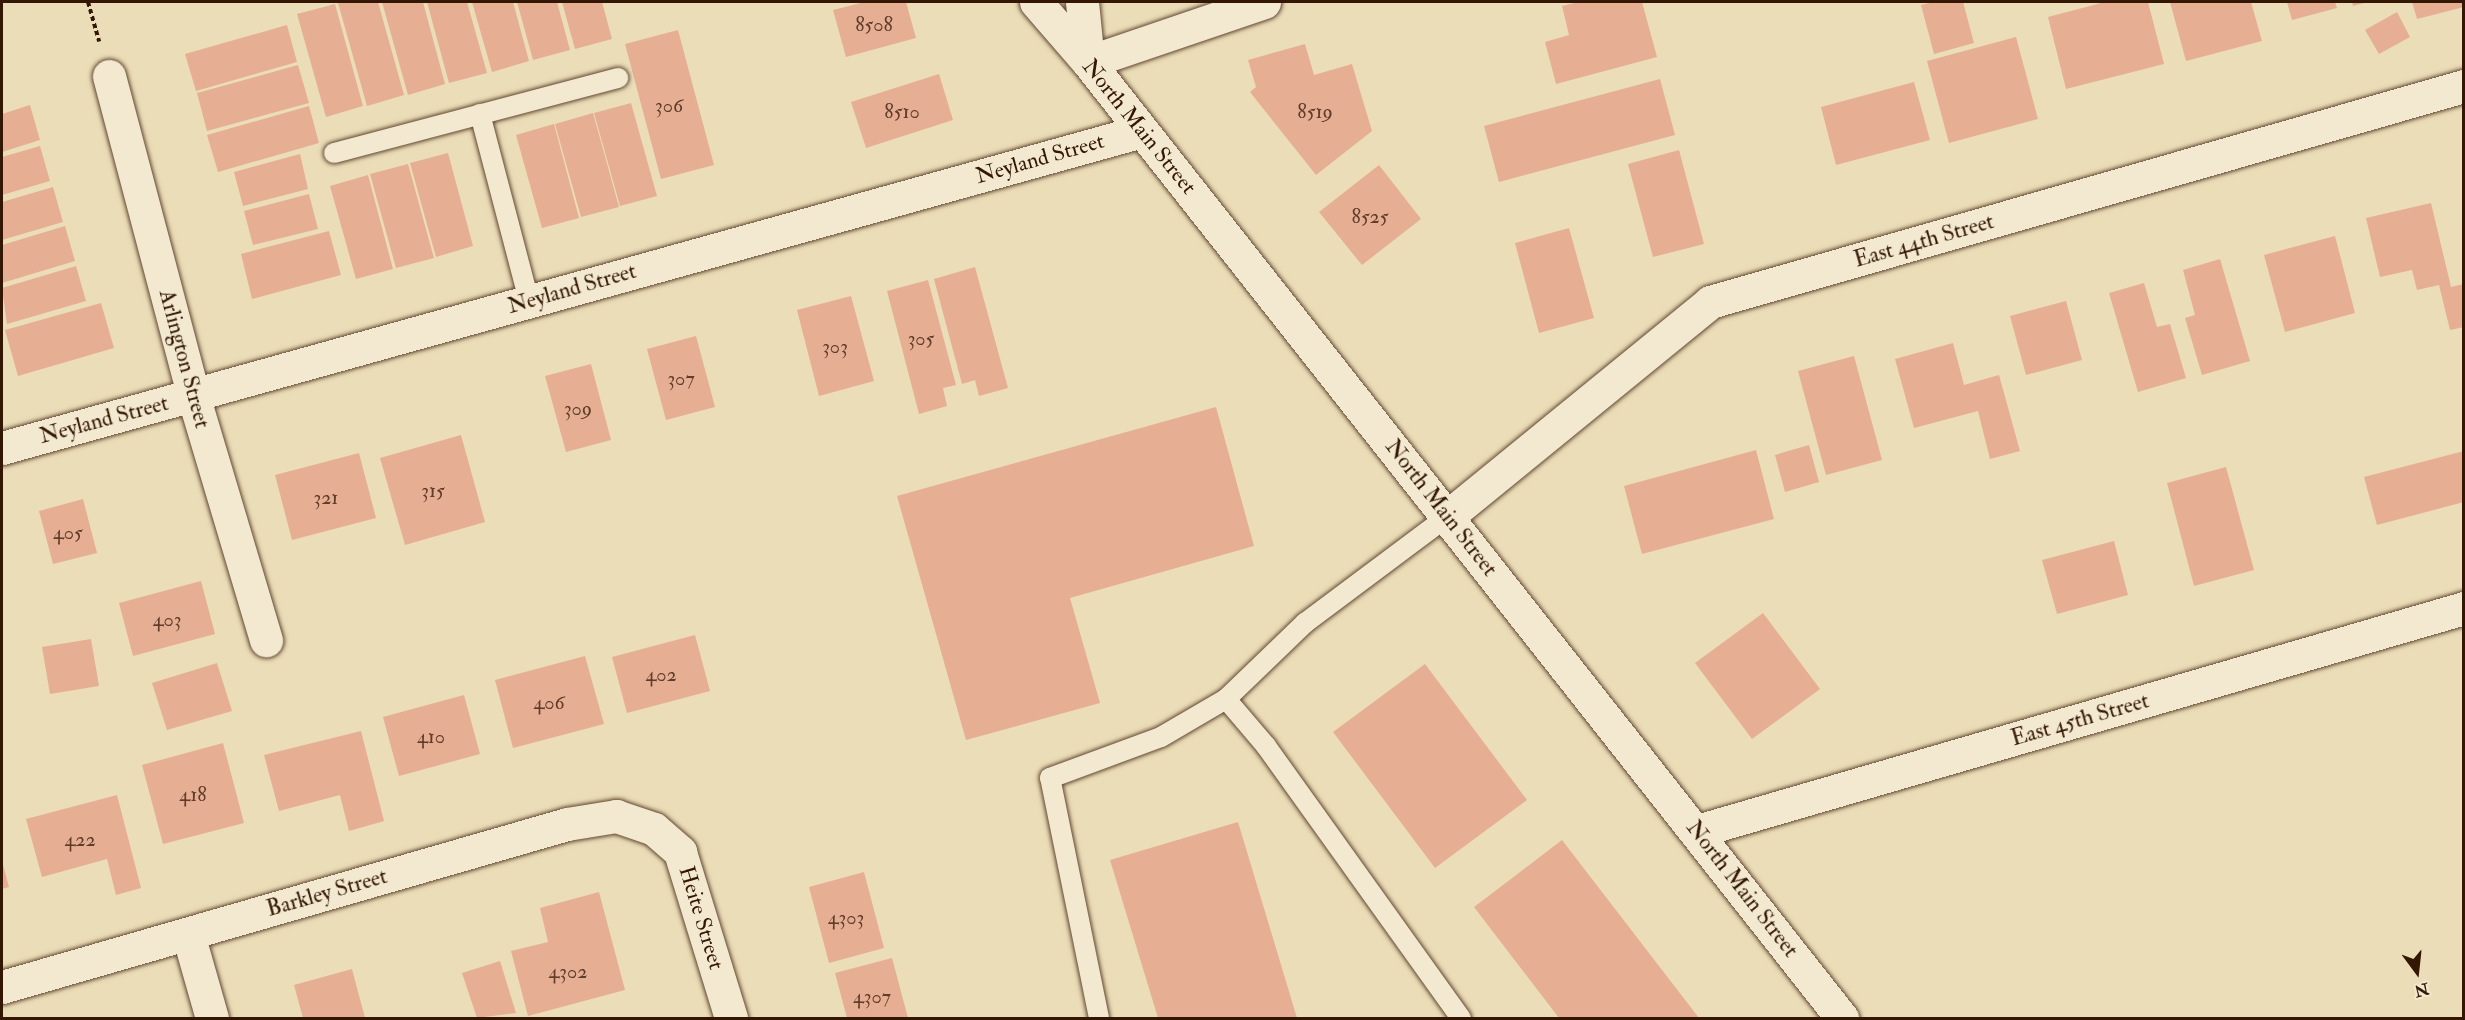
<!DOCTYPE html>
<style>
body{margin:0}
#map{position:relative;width:2465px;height:1020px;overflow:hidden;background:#ebddb7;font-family:"IM FELL Double Pica",serif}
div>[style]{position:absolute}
.building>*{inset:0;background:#e6af94}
.path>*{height:4px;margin-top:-2px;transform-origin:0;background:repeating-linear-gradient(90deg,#341605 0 4.5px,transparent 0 7.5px)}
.roads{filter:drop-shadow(0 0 2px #624832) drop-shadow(0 0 2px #624832)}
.service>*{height:20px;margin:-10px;padding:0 10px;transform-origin:10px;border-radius:10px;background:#f2e9d0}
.minor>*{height:33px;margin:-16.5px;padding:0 16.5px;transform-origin:16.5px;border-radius:16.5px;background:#f2e9d0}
.secondary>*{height:33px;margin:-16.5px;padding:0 16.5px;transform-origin:16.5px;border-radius:16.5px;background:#f2e9d0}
span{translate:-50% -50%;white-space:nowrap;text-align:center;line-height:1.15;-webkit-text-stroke:5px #f2e9d0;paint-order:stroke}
.number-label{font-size:20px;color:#603c29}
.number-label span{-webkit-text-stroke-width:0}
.street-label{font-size:22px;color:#341605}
.frame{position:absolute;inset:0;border:3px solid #341605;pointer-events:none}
.north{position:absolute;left:2387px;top:942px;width:60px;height:60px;-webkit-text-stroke:4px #f2e9d0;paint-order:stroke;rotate:165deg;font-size:16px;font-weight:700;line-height:24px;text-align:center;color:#341605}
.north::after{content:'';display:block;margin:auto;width:21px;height:27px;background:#341605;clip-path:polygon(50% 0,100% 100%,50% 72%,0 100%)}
</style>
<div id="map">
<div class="building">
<div style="clip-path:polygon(345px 2px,378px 2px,404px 95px,367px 106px,338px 3px)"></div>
<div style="clip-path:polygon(382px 2px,423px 2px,445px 84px,408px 95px)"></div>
<div style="clip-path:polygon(427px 2px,467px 2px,487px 73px,449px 83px)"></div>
<div style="clip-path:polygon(472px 2px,513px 2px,529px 61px,492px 72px)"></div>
<div style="clip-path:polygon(517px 2px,557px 2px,570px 50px,533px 60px)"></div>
<div style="clip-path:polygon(562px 2px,602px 2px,612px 39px,575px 49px)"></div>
<div style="clip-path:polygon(865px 2px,906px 2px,916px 38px,846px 57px,833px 10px)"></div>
<div style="clip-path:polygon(1579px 2px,1642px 2px,1657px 57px,1556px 84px,1545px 42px,1569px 35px,1562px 6px)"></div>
<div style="clip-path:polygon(1934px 2px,1963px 2px,1974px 43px,1934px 54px,1921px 5px)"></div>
<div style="clip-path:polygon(2105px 2px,2148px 2px,2164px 64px,2066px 89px,2048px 17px)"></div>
<div style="clip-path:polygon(2170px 2px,2251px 2px,2262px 41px,2186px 61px)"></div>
<div style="clip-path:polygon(2287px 2px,2335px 2px,2337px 8px,2292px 20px)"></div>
<div style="clip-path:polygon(2352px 2px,2368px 2px,2353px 6px)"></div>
<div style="clip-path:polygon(2412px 2px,2464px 2px,2464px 7px,2417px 19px)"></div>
<div style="clip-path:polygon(335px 4px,363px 106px,326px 117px,297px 14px)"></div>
<div style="clip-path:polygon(2397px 12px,2410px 37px,2379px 54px,2365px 30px)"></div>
<div style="clip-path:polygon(287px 25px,297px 62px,196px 91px,185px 54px)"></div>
<div style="clip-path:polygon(678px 30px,714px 165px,661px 179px,625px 44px)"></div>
<div style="clip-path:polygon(2016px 37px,2038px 119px,1949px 143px,1927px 61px)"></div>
<div style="clip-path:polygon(1305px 44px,1314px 75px,1352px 64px,1372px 131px,1316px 175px,1250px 92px,1256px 87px,1248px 60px)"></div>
<div style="clip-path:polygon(298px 65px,309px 103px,207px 131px,197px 93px)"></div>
<div style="clip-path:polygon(939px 74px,953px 120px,866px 148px,851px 102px)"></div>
<div style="clip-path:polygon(1660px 79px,1675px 135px,1499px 182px,1484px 126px)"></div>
<div style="clip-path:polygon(1914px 82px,1930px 140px,1836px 165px,1821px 107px)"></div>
<div style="clip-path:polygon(631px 103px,657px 196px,620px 206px,594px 113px)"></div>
<div style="clip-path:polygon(30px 105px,40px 140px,2px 152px,2px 114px)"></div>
<div style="clip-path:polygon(309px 106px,319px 143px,218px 172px,207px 135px)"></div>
<div style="clip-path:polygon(593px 113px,619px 207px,581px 217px,555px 124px)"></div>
<div style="clip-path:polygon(554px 124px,579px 218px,542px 228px,516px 135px)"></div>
<div style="clip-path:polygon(40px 146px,50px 181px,2px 195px,2px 157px)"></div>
<div style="clip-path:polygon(1679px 150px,1704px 244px,1653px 257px,1628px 164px)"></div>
<div style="clip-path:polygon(448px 153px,473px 246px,436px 257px,410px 163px)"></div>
<div style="clip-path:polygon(300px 154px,308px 189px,243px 206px,234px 172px)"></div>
<div style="clip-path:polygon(408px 164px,434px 258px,396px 268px,370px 174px)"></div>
<div style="clip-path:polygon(1379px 165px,1421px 219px,1362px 265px,1319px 212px)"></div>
<div style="clip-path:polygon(368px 175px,393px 269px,356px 279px,330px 186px)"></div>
<div style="clip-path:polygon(53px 187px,63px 222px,2px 240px,2px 202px)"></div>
<div style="clip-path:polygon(309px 194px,318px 229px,253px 245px,244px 211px)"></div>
<div style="clip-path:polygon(2431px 203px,2451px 287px,2464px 284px,2464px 327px,2450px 330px,2439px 285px,2417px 290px,2412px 270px,2380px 277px,2366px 218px)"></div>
<div style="clip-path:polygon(65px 226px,75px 261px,2px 283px,2px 245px)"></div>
<div style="clip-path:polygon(1569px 228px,1594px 318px,1539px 333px,1515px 243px)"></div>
<div style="clip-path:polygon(329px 231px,341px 275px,252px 299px,241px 254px)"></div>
<div style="clip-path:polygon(2335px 236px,2355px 313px,2285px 332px,2264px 255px)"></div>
<div style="clip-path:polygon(2220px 259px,2250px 361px,2202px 375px,2185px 318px,2195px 315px,2183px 270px)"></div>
<div style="clip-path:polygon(76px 266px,86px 301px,7px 324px,2px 288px)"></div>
<div style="clip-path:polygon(975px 267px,1008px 388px,979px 396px,975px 380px,962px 384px,934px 279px)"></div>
<div style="clip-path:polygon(928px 280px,956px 385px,943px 388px,947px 406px,919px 414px,887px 291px)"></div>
<div style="clip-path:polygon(2144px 283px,2157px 327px,2170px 324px,2186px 378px,2138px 392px,2109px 293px)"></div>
<div style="clip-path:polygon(851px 296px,874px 381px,819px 396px,797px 310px)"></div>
<div style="clip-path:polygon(2066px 301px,2082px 360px,2026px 375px,2010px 316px)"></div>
<div style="clip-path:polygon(101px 303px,114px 348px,18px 376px,5px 330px)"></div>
<div style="clip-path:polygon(696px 336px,715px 407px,666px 420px,647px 349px)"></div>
<div style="clip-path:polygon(1953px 343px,1964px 385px,1999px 375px,2020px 451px,1990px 459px,1978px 411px,1914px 428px,1895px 359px)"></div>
<div style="clip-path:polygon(1854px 356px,1882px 460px,1826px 475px,1798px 371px)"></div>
<div style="clip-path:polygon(591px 364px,611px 440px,566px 452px,545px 376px)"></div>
<div style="clip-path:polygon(1216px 407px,1254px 546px,1070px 598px,1100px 703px,966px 740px,897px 496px)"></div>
<div style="clip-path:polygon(461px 435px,485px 522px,405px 545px,380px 458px)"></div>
<div style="clip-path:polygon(1809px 445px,1819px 482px,1785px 492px,1775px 455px)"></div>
<div style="clip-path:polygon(1756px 450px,1774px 519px,1642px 554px,1624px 486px)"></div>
<div style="clip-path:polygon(2464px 451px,2464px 502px,2377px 525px,2364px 477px)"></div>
<div style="clip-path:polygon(359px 453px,376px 518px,292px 540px,275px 475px)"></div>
<div style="clip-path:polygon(2226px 467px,2254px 570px,2194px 586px,2167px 483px)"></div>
<div style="clip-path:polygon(83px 499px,97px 553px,53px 564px,39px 511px)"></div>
<div style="clip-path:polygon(2114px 541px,2128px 595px,2057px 614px,2042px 560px)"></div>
<div style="clip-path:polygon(201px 581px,215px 634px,133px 656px,119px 603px)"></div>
<div style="clip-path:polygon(1763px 613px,1820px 689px,1752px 739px,1695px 663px)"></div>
<div style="clip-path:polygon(695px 635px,710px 691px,627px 713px,612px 657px)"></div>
<div style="clip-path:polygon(91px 639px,99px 686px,50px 694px,42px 647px)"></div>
<div style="clip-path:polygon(585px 656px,604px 724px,513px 748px,495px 680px)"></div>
<div style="clip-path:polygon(217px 663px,232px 711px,167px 730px,152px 683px)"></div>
<div style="clip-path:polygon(1425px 664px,1527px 800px,1435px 868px,1333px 732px)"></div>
<div style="clip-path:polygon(464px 695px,480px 754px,399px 776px,383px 717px)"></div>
<div style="clip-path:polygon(361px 731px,384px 821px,349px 831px,340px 795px,279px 811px,264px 755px)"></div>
<div style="clip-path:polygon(223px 743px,244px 823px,163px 844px,142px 765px)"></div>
<div style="clip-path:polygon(117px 795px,141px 888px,116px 895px,107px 859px,42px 877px,26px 819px)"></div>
<div style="clip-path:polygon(1238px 822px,1297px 1018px,1158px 1018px,1110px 860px)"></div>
<div style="clip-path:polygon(1562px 840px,1699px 1018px,1559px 1018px,1474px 907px)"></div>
<div style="clip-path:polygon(2px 861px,9px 887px,2px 889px)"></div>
<div style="clip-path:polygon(864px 872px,884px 948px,829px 963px,809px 887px)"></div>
<div style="clip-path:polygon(599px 892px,625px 990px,528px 1016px,511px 951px,548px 942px,540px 908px)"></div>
<div style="clip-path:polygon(892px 958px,908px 1018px,847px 1018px,835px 973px)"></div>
<div style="clip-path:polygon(500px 961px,516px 1013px,477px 1018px,462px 973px)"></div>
<div style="clip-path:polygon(352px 969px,365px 1018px,303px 1018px,294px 985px)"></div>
</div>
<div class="path">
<div style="left:88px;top:2px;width:41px;rotate:74.2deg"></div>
</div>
<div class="roads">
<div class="service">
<div style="left:480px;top:114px;width:193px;rotate:75.3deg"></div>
<div style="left:334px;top:153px;width:294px;rotate:-14.8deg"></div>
<div style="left:1226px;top:699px;width:62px;rotate:49.6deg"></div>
<div style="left:1266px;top:746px;width:335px;rotate:54.4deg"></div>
<div style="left:1099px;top:1018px;width:245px;rotate:-101.5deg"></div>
<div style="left:1050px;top:778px;width:118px;rotate:-20.3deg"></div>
<div style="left:1161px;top:737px;width:75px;rotate:-30.3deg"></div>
<div style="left:1226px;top:699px;width:110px;rotate:-43.9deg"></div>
<div style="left:1305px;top:623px;width:179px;rotate:-36.8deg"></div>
</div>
<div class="minor">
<div style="left:1082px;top:2px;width:60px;rotate:84.3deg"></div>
<div style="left:1088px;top:62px;width:186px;rotate:-18.8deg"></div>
<div style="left:109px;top:76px;width:330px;rotate:75.2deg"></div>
<div style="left:193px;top:395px;width:256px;rotate:73.4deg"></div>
<div style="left:2px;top:448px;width:1183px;rotate:-15.54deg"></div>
<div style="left:1448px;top:516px;width:338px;rotate:-39.2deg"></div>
<div style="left:1710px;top:302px;width:784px;rotate:-15.99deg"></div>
<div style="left:1697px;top:831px;width:799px;rotate:-16.21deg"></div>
<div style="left:188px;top:934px;width:87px;rotate:74.1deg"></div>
<div style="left:2px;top:987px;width:588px;rotate:-16.09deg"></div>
<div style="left:567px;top:824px;width:50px;rotate:-9.3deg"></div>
<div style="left:616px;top:816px;width:40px;rotate:18.9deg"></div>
<div style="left:654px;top:829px;width:35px;rotate:41deg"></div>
<div style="left:680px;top:852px;width:174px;rotate:72.9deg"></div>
</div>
<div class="secondary">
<div style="left:1036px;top:2px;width:79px;rotate:49.1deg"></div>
<div style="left:1088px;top:62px;width:1218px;rotate:51.74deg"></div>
</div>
</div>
<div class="number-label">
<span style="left:874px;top:24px">8508</span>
<span style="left:669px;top:105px">306</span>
<span style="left:902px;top:111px">8510</span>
<span style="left:1315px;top:111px">8519</span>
<span style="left:1370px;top:216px">8525</span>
<span style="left:921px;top:338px">305</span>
<span style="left:835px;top:346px">303</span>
<span style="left:681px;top:378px">307</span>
<span style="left:578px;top:408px">309</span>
<span style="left:433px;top:490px">315</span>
<span style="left:326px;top:497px">321</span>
<span style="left:68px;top:532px">405</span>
<span style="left:167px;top:619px">403</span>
<span style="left:661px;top:674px">402</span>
<span style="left:549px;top:702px">406</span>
<span style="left:431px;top:736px">410</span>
<span style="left:193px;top:794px">418</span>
<span style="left:80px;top:839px">422</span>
<span style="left:846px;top:917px">4303</span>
<span style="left:568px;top:971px">4302</span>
<span style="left:872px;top:996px">4307</span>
</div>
<div class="street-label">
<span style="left:1139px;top:127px;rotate:51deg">North Main Street</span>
<span style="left:1040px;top:159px;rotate:-16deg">Neyland Street</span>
<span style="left:1924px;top:241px;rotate:-16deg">East 44th Street</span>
<span style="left:572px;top:289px;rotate:-16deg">Neyland Street</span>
<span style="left:184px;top:359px;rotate:75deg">Arlington Street</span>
<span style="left:104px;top:420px;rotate:-15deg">Neyland Street</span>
<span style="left:1441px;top:508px;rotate:52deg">North Main Street</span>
<span style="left:2080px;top:720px;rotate:-16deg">East 45th Street</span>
<span style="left:1742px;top:889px;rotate:52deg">North Main Street</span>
<span style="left:327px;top:893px;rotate:-16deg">Barkley Street</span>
<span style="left:701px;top:918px;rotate:73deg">Heite Street</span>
</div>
<div class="frame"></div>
<div class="north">N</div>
</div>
